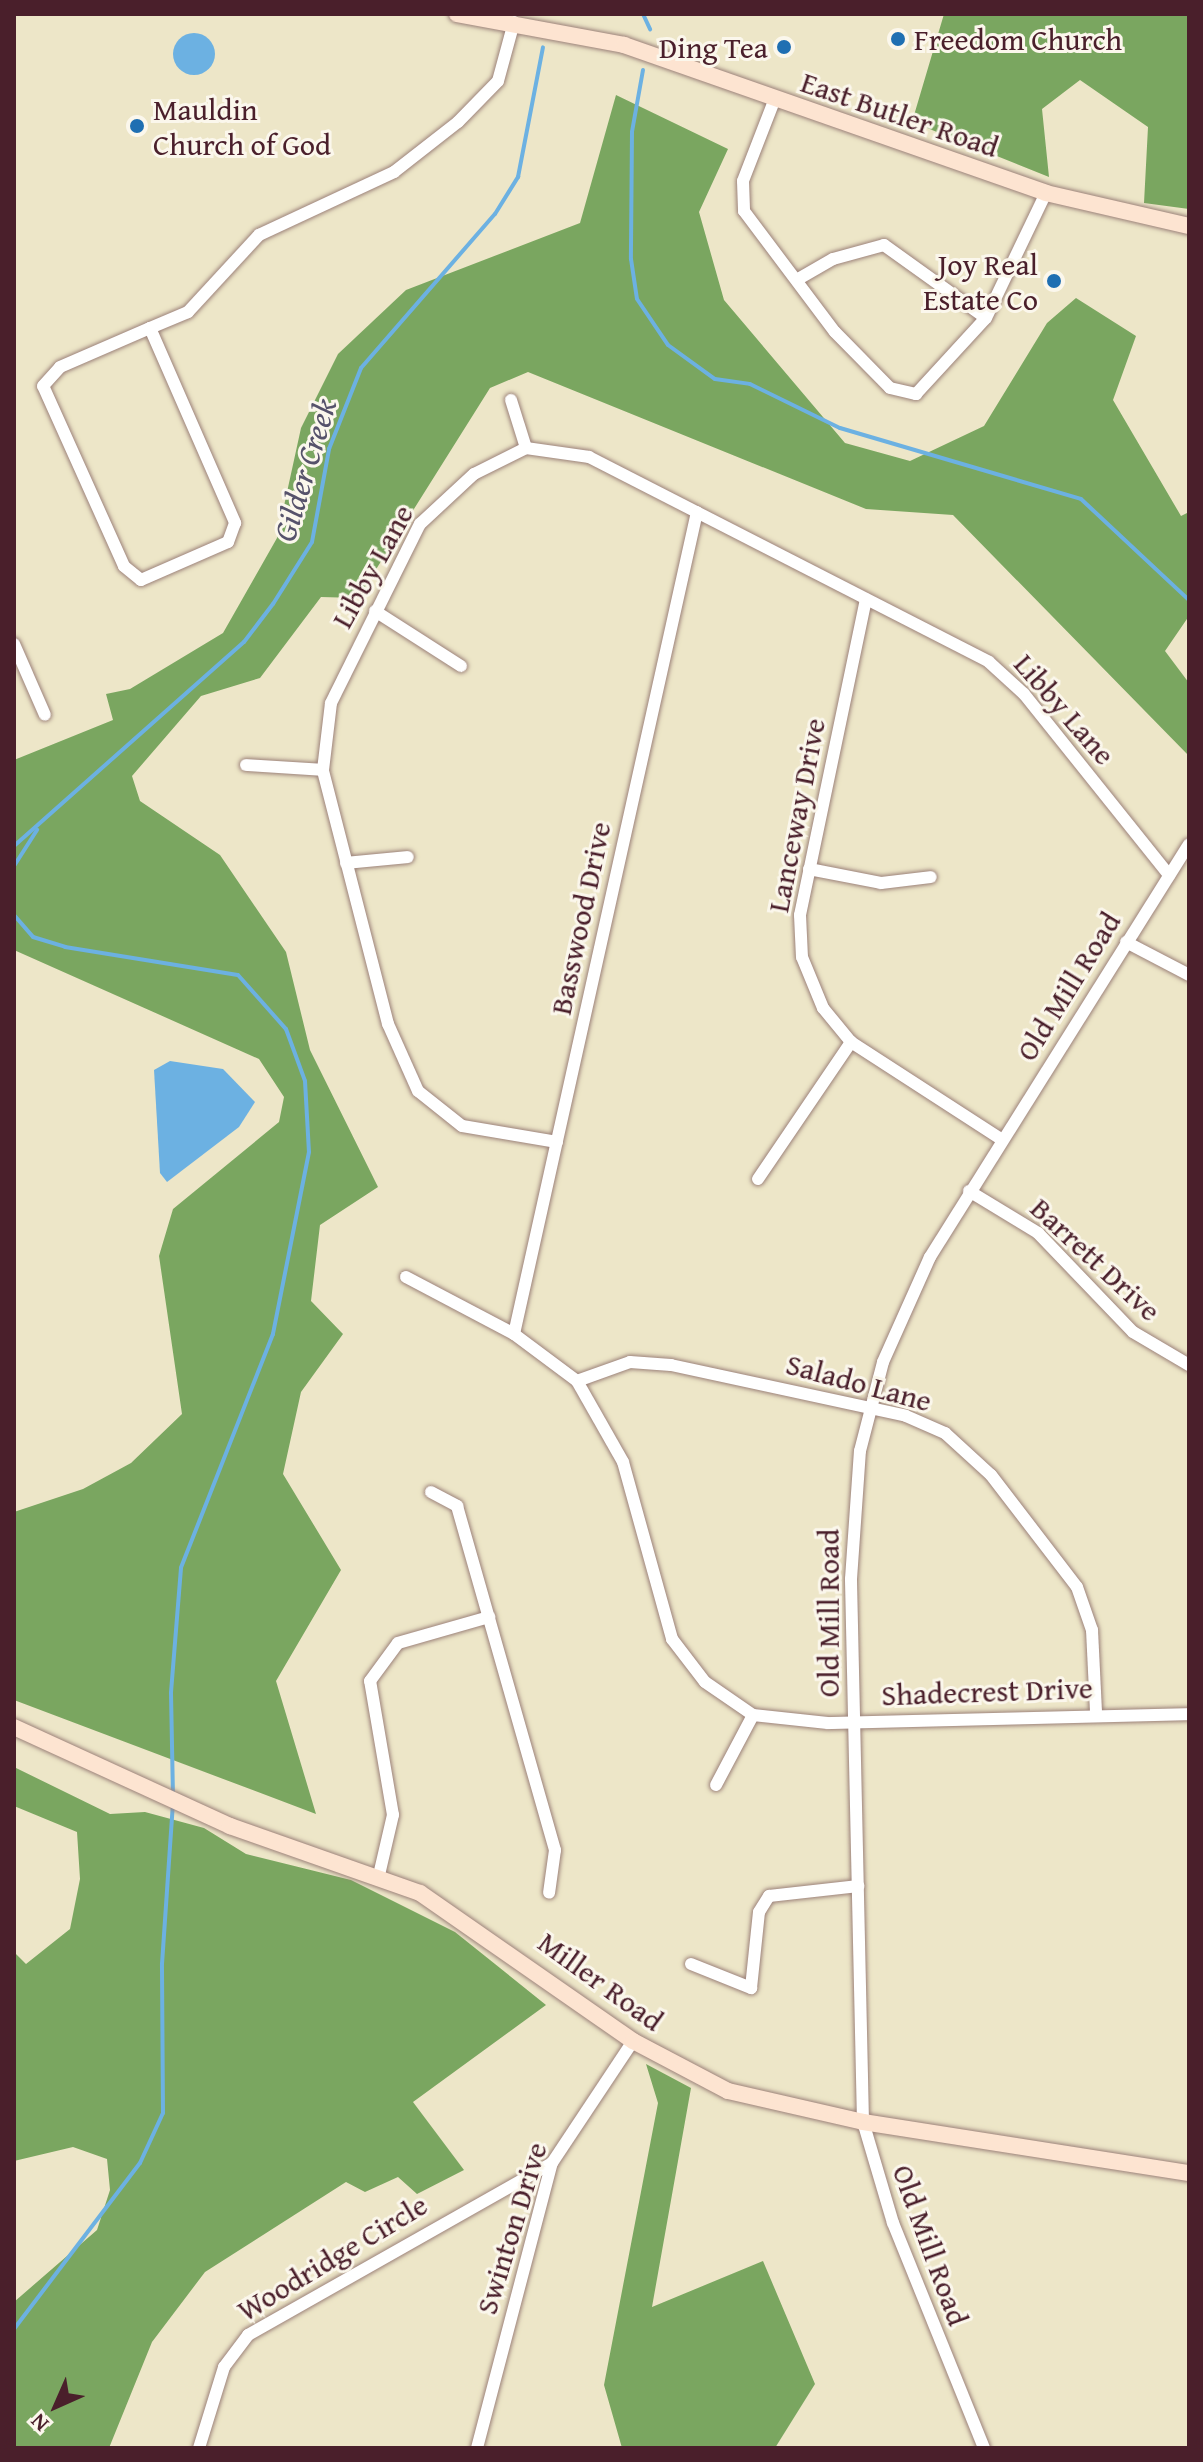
<!DOCTYPE html>
<style>
body{margin:0}
#map{position:relative;width:1203px;height:2462px;overflow:hidden;background:#ede6c8;font-family:"Gentium Book Plus",serif}
div>[style]{position:absolute}
.forest>*{inset:0;background:#7aa660}
.water>*{inset:0;background:#6cb1e2}
.round{border-radius:50%}
.stream>*{height:4px;margin:-2px;padding:0 2px;transform-origin:2px;border-radius:2px;background:#6cb1e2}
.roads{filter:drop-shadow(0 0 2px #9c827a) drop-shadow(0 0 2px #9c827a)}
.street>*{height:12px;margin:-6px;padding:0 6px;transform-origin:6px;border-radius:6px;background:#fff}
.secondary>*{height:16px;margin:-8px;padding:0 8px;transform-origin:8px;border-radius:8px;background:#fde4d1}
.dots>*{width:22px;height:22px;translate:-50% -50%;box-sizing:border-box;border:4px solid #fbf7ec;border-radius:50%}
span{translate:-50% -50%;white-space:nowrap;text-align:center;line-height:1.15;-webkit-text-stroke:6px #fbf7ec;paint-order:stroke}
.poi-label{font-size:30px;color:#4a1f2b}
.left{translate:0 -50%;text-align:left}
.right{translate:-100% -50%;text-align:right}
.street-label{font-size:30px;color:#4a1f2b}
.water-label{font-size:32px;color:#56526b;font-style:italic}
.frame{position:absolute;inset:0;border:16px solid #4a1f2b;pointer-events:none}
.north{position:absolute;left:16px;top:2366px;width:80px;height:80px;-webkit-text-stroke:6px #fbf7ec;paint-order:stroke;rotate:225deg;font-size:22px;font-weight:700;line-height:32px;text-align:center;color:#4a1f2b}
.north::after{content:'';display:block;margin:auto;width:28px;height:36px;background:#4a1f2b;clip-path:polygon(50% 0,100% 100%,50% 72%,0 100%)}
</style>
<div id="map">
<div class="forest">
<div style="clip-path:polygon(944px 14px,1189px 14px,1189px 209px,1144px 203px,1148px 127px,1080px 80px,1042px 109px,1049px 177px,912px 122px)"></div>
<div style="clip-path:polygon(616px 95px,728px 149px,699px 212px,724px 300px,845px 443px,910px 461px,984px 426px,1047px 323px,1076px 298px,1136px 336px,1113px 400px,1181px 516px,1189px 512px,1189px 616px,1165px 651px,1189px 683px,1189px 756px,953px 515px,866px 509px,528px 372px,490px 388px,358px 598px,321px 597px,260px 678px,201px 696px,132px 776px,140px 801px,220px 855px,286px 952px,310px 1050px,378px 1187px,320px 1225px,311px 1301px,343px 1334px,301px 1392px,283px 1474px,341px 1570px,276px 1681px,316px 1814px,14px 1700px,14px 1512px,83px 1489px,131px 1463px,182px 1414px,159px 1256px,173px 1209px,279px 1122px,284px 1097px,259px 1059px,14px 950px,14px 760px,113px 720px,106px 694px,130px 689px,223px 633px,277px 538px,301px 428px,338px 354px,406px 290px,580px 223px)"></div>
<div style="clip-path:polygon(14px 1767px,110px 1814px,145px 1812px,204px 1828px,246px 1854px,351px 1880px,455px 1932px,546px 2005px,413px 2102px,464px 2170px,417px 2194px,398px 2177px,365px 2192px,346px 2182px,205px 2272px,152px 2342px,109px 2448px,14px 2448px,14px 2302px,97px 2230px,110px 2190px,107px 2159px,73px 2147px,14px 2161px,14px 1952px,26px 1964px,70px 1929px,80px 1879px,77px 1832px,14px 1806px)"></div>
<div style="clip-path:polygon(646px 2064px,691px 2088px,652px 2307px,763px 2261px,815px 2384px,775px 2448px,622px 2448px,604px 2385px,658px 2103px)"></div>
</div>
<div class="water">
<div class="round" style="left:173px;top:33px;width:42px;height:42px"></div>
<div style="clip-path:polygon(170px 1061px,223px 1069px,255px 1102px,239px 1127px,167px 1182px,160px 1173px,154px 1070px)"></div>
</div>
<div class="stream">
<div style="left:643px;top:14px;width:17px;rotate:65deg"></div>
<div style="left:643px;top:70px;width:63px;rotate:100.1deg"></div>
<div style="left:632px;top:132px;width:127px;rotate:90.5deg"></div>
<div style="left:631px;top:259px;width:40px;rotate:81.5deg"></div>
<div style="left:637px;top:299px;width:55px;rotate:56deg"></div>
<div style="left:668px;top:345px;width:58px;rotate:35.9deg"></div>
<div style="left:715px;top:379px;width:35px;rotate:8deg"></div>
<div style="left:750px;top:384px;width:100px;rotate:26.1deg"></div>
<div style="left:840px;top:428px;width:251px;rotate:16.4deg"></div>
<div style="left:1081px;top:499px;width:148px;rotate:43.1deg"></div>
<div style="left:14px;top:846px;width:307px;rotate:-41.6deg"></div>
<div style="left:244px;top:642px;width:48px;rotate:-52.7deg"></div>
<div style="left:273px;top:604px;width:73px;rotate:-57.8deg"></div>
<div style="left:312px;top:542px;width:95px;rotate:-79.6deg"></div>
<div style="left:329px;top:449px;width:87px;rotate:-68.4deg"></div>
<div style="left:361px;top:368px;width:204px;rotate:-49deg"></div>
<div style="left:495px;top:214px;width:44px;rotate:-58.1deg"></div>
<div style="left:518px;top:177px;width:132px;rotate:-79.1deg"></div>
<div style="left:14px;top:866px;width:43px;rotate:-57.4deg"></div>
<div style="left:14px;top:915px;width:29px;rotate:49deg"></div>
<div style="left:33px;top:937px;width:34px;rotate:17deg"></div>
<div style="left:65px;top:947px;width:175px;rotate:9.2deg"></div>
<div style="left:238px;top:975px;width:72px;rotate:48.4deg"></div>
<div style="left:286px;top:1029px;width:55px;rotate:69.9deg"></div>
<div style="left:305px;top:1081px;width:71px;rotate:86.8deg"></div>
<div style="left:309px;top:1152px;width:186px;rotate:101.2deg"></div>
<div style="left:273px;top:1334px;width:251px;rotate:111.5deg"></div>
<div style="left:181px;top:1568px;width:125px;rotate:94.6deg"></div>
<div style="left:171px;top:1693px;width:102px;rotate:88.9deg"></div>
<div style="left:14px;top:2329px;width:208px;rotate:-52.8deg"></div>
<div style="left:140px;top:2163px;width:55px;rotate:-65.3deg"></div>
<div style="left:163px;top:2113px;width:149px;rotate:-90.4deg"></div>
<div style="left:162px;top:1964px;width:160px;rotate:-86.1deg"></div>
</div>
<div class="roads">
<div class="street">
<div style="left:774px;top:101px;width:86px;rotate:111.2deg"></div>
<div style="left:743px;top:181px;width:30px;rotate:88deg"></div>
<div style="left:744px;top:211px;width:151px;rotate:53.1deg"></div>
<div style="left:835px;top:332px;width:78px;rotate:45.5deg"></div>
<div style="left:890px;top:388px;width:27px;rotate:13deg"></div>
<div style="left:916px;top:394px;width:103px;rotate:-47.4deg"></div>
<div style="left:986px;top:318px;width:139px;rotate:-64.4deg"></div>
<div style="left:800px;top:278px;width:38px;rotate:-30deg"></div>
<div style="left:833px;top:259px;width:53px;rotate:-15.4deg"></div>
<div style="left:884px;top:245px;width:125px;rotate:35.6deg"></div>
<div style="left:150px;top:328px;width:213px;rotate:66.4deg"></div>
<div style="left:235px;top:523px;width:20px;rotate:110deg"></div>
<div style="left:228px;top:542px;width:95px;rotate:156.4deg"></div>
<div style="left:141px;top:580px;width:22px;rotate:-141deg"></div>
<div style="left:124px;top:566px;width:197px;rotate:-114.2deg"></div>
<div style="left:43px;top:386px;width:25px;rotate:-48deg"></div>
<div style="left:60px;top:367px;width:98px;rotate:-23.4deg"></div>
<div style="left:150px;top:328px;width:41px;rotate:-22.8deg"></div>
<div style="left:188px;top:312px;width:105px;rotate:-47.3deg"></div>
<div style="left:259px;top:235px;width:149px;rotate:-25deg"></div>
<div style="left:394px;top:172px;width:81px;rotate:-38deg"></div>
<div style="left:458px;top:122px;width:57px;rotate:-45.7deg"></div>
<div style="left:498px;top:81px;width:61px;rotate:-74.8deg"></div>
<div style="left:511px;top:400px;width:50px;rotate:72.6deg"></div>
<div style="left:866px;top:599px;width:323px;rotate:101.8deg"></div>
<div style="left:800px;top:915px;width:42px;rotate:87.3deg"></div>
<div style="left:802px;top:957px;width:55px;rotate:67.6deg"></div>
<div style="left:823px;top:1008px;width:44px;rotate:50.5deg"></div>
<div style="left:851px;top:1042px;width:179px;rotate:32.9deg"></div>
<div style="left:375px;top:611px;width:102px;rotate:32.6deg"></div>
<div style="left:14px;top:644px;width:77px;rotate:66.4deg"></div>
<div style="left:246px;top:765px;width:77px;rotate:3.7deg"></div>
<div style="left:346px;top:863px;width:62px;rotate:-5.5deg"></div>
<div style="left:809px;top:869px;width:73px;rotate:11deg"></div>
<div style="left:881px;top:883px;width:50px;rotate:-6.8deg"></div>
<div style="left:1126px;top:942px;width:71px;rotate:27.6deg"></div>
<div style="left:557px;top:1142px;width:96px;rotate:-170.4deg"></div>
<div style="left:462px;top:1126px;width:56px;rotate:-141.5deg"></div>
<div style="left:418px;top:1091px;width:73px;rotate:-114.1deg"></div>
<div style="left:388px;top:1024px;width:262px;rotate:-104.4deg"></div>
<div style="left:323px;top:770px;width:67px;rotate:-83.2deg"></div>
<div style="left:331px;top:703px;width:200px;rotate:-63.6deg"></div>
<div style="left:420px;top:524px;width:74px;rotate:-42.8deg"></div>
<div style="left:474px;top:474px;width:58px;rotate:-26.6deg"></div>
<div style="left:526px;top:448px;width:64px;rotate:8.1deg"></div>
<div style="left:589px;top:457px;width:449px;rotate:27.1deg"></div>
<div style="left:989px;top:662px;width:47px;rotate:42.4deg"></div>
<div style="left:1024px;top:694px;width:232px;rotate:51.3deg"></div>
<div style="left:758px;top:1179px;width:166px;rotate:-55.8deg"></div>
<div style="left:969px;top:1191px;width:81px;rotate:31.3deg"></div>
<div style="left:1038px;top:1233px;width:137px;rotate:46.2deg"></div>
<div style="left:1133px;top:1332px;width:65px;rotate:30.5deg"></div>
<div style="left:406px;top:1277px;width:122px;rotate:27.8deg"></div>
<div style="left:514px;top:1334px;width:79px;rotate:36.7deg"></div>
<div style="left:577px;top:1381px;width:93px;rotate:60.4deg"></div>
<div style="left:623px;top:1462px;width:184px;rotate:74.5deg"></div>
<div style="left:672px;top:1639px;width:54px;rotate:52.5deg"></div>
<div style="left:705px;top:1682px;width:58px;rotate:34.5deg"></div>
<div style="left:753px;top:1715px;width:75px;rotate:6.1deg"></div>
<div style="left:828px;top:1723px;width:361px;rotate:-1.4deg"></div>
<div style="left:514px;top:1334px;width:842px;rotate:-77.45deg"></div>
<div style="left:577px;top:1381px;width:56px;rotate:-19.7deg"></div>
<div style="left:630px;top:1362px;width:41px;rotate:4.2deg"></div>
<div style="left:671px;top:1365px;width:240px;rotate:12.2deg"></div>
<div style="left:906px;top:1416px;width:43px;rotate:23.6deg"></div>
<div style="left:945px;top:1433px;width:62px;rotate:42.4deg"></div>
<div style="left:991px;top:1475px;width:141px;rotate:52.5deg"></div>
<div style="left:1077px;top:1587px;width:46px;rotate:70.8deg"></div>
<div style="left:1092px;top:1630px;width:82px;rotate:87.2deg"></div>
<div style="left:431px;top:1492px;width:30px;rotate:28deg"></div>
<div style="left:457px;top:1506px;width:358px;rotate:74.1deg"></div>
<div style="left:555px;top:1850px;width:43px;rotate:97.9deg"></div>
<div style="left:716px;top:1785px;width:79px;rotate:-62.1deg"></div>
<div style="left:379px;top:1875px;width:62px;rotate:-76.9deg"></div>
<div style="left:393px;top:1815px;width:136px;rotate:-99.7deg"></div>
<div style="left:370px;top:1681px;width:47px;rotate:-53.6deg"></div>
<div style="left:398px;top:1643px;width:95px;rotate:-15.9deg"></div>
<div style="left:691px;top:1964px;width:65px;rotate:21.8deg"></div>
<div style="left:751px;top:1988px;width:76px;rotate:-84deg"></div>
<div style="left:759px;top:1912px;width:19px;rotate:-58deg"></div>
<div style="left:769px;top:1896px;width:90px;rotate:-6.4deg"></div>
<div style="left:199px;top:2448px;width:85px;rotate:-72.8deg"></div>
<div style="left:224px;top:2367px;width:40px;rotate:-53deg"></div>
<div style="left:248px;top:2335px;width:349px;rotate:-29.5deg"></div>
<div style="left:477px;top:2448px;width:295px;rotate:-75.3deg"></div>
<div style="left:552px;top:2163px;width:146px;rotate:-56.4deg"></div>
<div style="left:984px;top:2448px;width:243px;rotate:-112deg"></div>
<div style="left:893px;top:2223px;width:105px;rotate:-106.5deg"></div>
<div style="left:863px;top:2122px;width:543px;rotate:-91.27deg"></div>
<div style="left:851px;top:1579px;width:128px;rotate:-86deg"></div>
<div style="left:860px;top:1451px;width:92px;rotate:-75.5deg"></div>
<div style="left:883px;top:1362px;width:115px;rotate:-65.9deg"></div>
<div style="left:930px;top:1257px;width:487px;rotate:-57.9deg"></div>
</div>
<div class="secondary">
<div style="left:457px;top:14px;width:170px;rotate:10.5deg"></div>
<div style="left:624px;top:45px;width:447px;rotate:19.3deg"></div>
<div style="left:1046px;top:193px;width:147px;rotate:13deg"></div>
<div style="left:14px;top:1727px;width:238px;rotate:24.6deg"></div>
<div style="left:230px;top:1826px;width:201px;rotate:19.4deg"></div>
<div style="left:420px;top:1893px;width:259px;rotate:34.8deg"></div>
<div style="left:633px;top:2041px;width:107px;rotate:27.8deg"></div>
<div style="left:728px;top:2091px;width:139px;rotate:12.9deg"></div>
<div style="left:863px;top:2122px;width:330px;rotate:8.9deg"></div>
</div>
</div>
<div class="dots">
<div style="left:898px;top:39px;background:#1f6fb2"></div>
<div style="left:784px;top:47px;background:#1f6fb2"></div>
<div style="left:137px;top:126px;background:#1f6fb2"></div>
<div style="left:1054px;top:281px;background:#1f6fb2"></div>
</div>
<div class="poi-label">
<span class="left" style="left:914px;top:39px">Freedom Church</span>
<span class="right" style="left:768px;top:47px">Ding Tea</span>
<span class="left" style="left:153px;top:126px">Mauldin<br>Church of God</span>
<span class="right" style="left:1038px;top:281px">Joy Real<br>Estate Co</span>
</div>
<div class="street-label">
<span style="left:900px;top:114px;rotate:19deg">East Butler Road</span>
<span style="left:372px;top:566px;rotate:-61deg">Libby Lane</span>
<span style="left:1065px;top:709px;rotate:49deg">Libby Lane</span>
<span style="left:796px;top:815px;rotate:-79deg">Lanceway Drive</span>
<span style="left:580px;top:918px;rotate:-78deg">Basswood Drive</span>
<span style="left:1068px;top:986px;rotate:-58deg">Old Mill Road</span>
<span style="left:1096px;top:1259px;rotate:43deg">Barrett Drive</span>
<span style="left:859px;top:1382px;rotate:15deg">Salado Lane</span>
<span style="left:828px;top:1613px;rotate:-90deg">Old Mill Road</span>
<span style="left:987px;top:1691px;rotate:-2deg">Shadecrest Drive</span>
<span style="left:601px;top:1981px;rotate:36deg">Miller Road</span>
<span style="left:511px;top:2228px;rotate:-73deg">Swinton Drive</span>
<span style="left:931px;top:2245px;rotate:70deg">Old Mill Road</span>
<span style="left:332px;top:2257px;rotate:-31deg">Woodridge Circle</span>
</div>
<div class="water-label">
<span style="left:305px;top:470px;rotate:-73deg">Gilder Creek</span>
</div>
<div class="frame"></div>
<div class="north">N</div>
</div>
